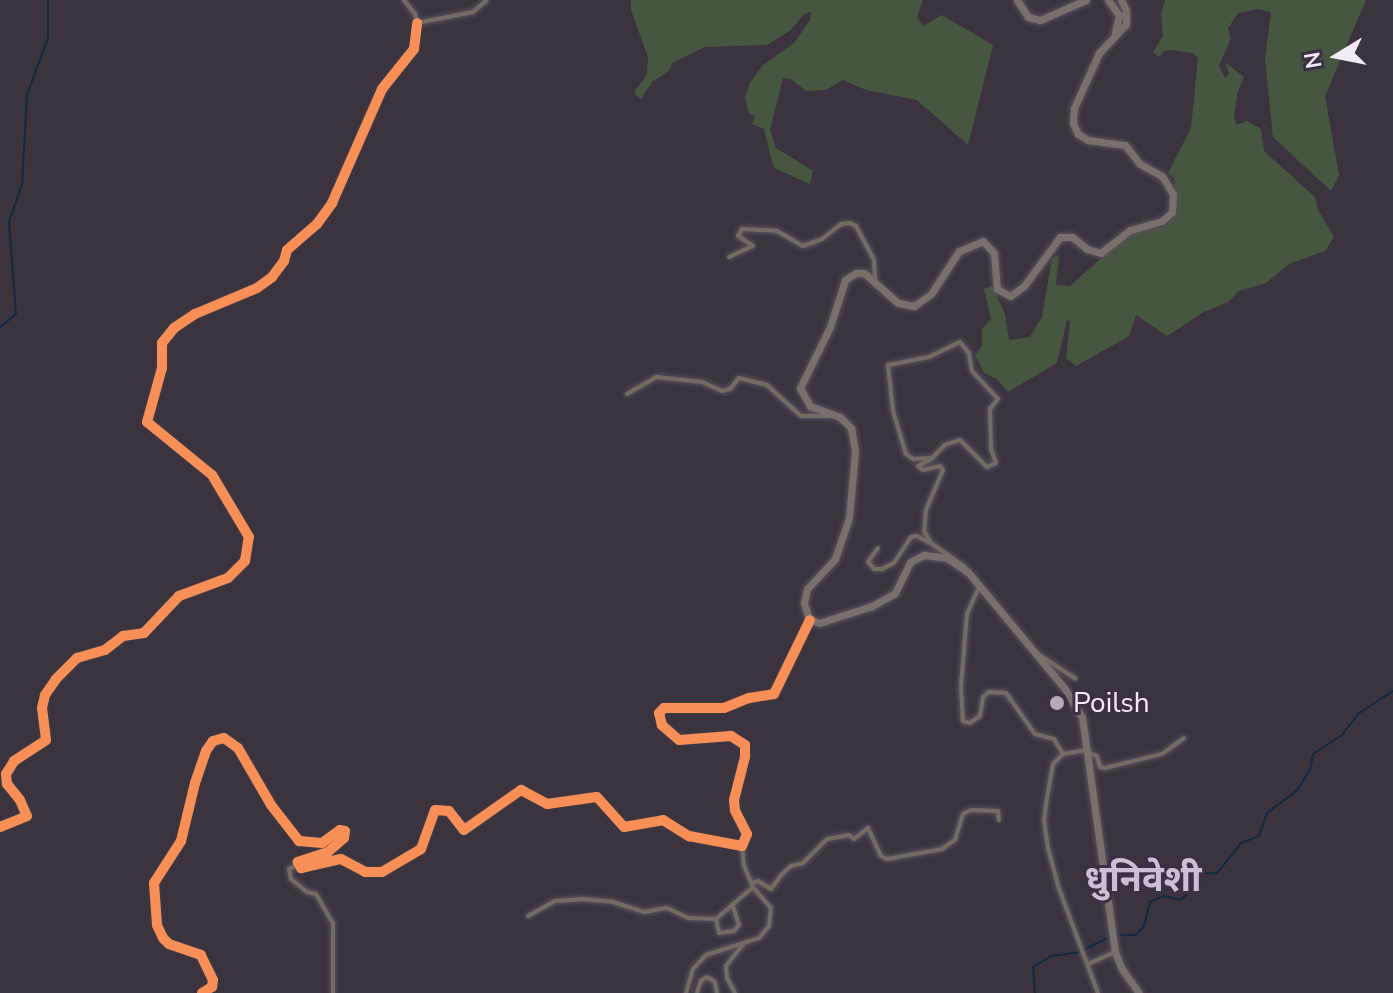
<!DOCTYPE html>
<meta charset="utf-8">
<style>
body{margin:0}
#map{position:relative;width:1393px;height:993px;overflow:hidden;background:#3b343f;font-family:"Nunito Sans","Noto Sans Devanagari",sans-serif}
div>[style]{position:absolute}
.green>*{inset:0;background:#475641}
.stream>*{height:2px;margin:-1px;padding:0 1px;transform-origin:1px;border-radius:1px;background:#152841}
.roads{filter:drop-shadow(0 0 2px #58525c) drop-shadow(0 0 2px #58525c)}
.minor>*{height:4px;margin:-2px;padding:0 2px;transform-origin:2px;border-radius:2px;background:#756b65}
.trunk>*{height:7px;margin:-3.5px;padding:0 3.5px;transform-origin:3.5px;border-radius:3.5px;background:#796f6c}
.cycleway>*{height:10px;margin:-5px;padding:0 5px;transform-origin:5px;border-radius:5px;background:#f78f57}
.dots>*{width:22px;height:22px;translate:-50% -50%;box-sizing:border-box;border:4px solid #3c3043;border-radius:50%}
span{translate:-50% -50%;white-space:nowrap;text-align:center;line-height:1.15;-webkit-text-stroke:6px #3c3043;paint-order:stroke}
.poi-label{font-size:28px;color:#f3ebf8}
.left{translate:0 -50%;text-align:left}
.district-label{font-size:36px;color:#cebfd7;font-weight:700}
.north{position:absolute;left:1297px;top:16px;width:80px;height:80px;-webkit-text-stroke:6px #3c3043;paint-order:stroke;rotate:260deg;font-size:22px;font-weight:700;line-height:32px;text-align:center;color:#f3ebf8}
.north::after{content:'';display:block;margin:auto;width:28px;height:36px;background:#f3ebf8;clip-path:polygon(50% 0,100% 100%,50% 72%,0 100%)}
</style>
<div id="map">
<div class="green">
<div style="clip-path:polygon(631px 0,923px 0,917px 17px,923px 26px,942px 15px,993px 45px,968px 145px,917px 100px,866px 90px,843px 80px,826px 90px,806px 91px,791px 79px,783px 78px,770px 130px,776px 148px,813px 171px,810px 184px,774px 168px,764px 129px,752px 124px,755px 116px,749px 113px,745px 98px,750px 83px,763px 65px,794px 43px,810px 20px,811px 12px,804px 14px,791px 30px,767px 45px,705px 47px,672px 63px,670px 70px,652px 82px,641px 99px,634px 93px,647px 74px,648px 57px,631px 10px)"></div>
<div style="clip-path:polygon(1165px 0,1366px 0,1325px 96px,1339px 175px,1331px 191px,1273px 137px,1265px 58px,1271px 12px,1258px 9px,1238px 13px,1228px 28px,1231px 38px,1219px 66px,1225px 78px,1229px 74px,1226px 63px,1244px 77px,1237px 94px,1234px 118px,1237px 125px,1247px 121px,1261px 129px,1264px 151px,1315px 197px,1318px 210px,1334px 237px,1325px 251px,1289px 264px,1266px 283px,1239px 291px,1228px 302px,1202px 313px,1167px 336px,1136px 315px,1129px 336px,1076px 366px,1066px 358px,1070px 322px,1067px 320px,1057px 363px,1008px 392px,997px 379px,984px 373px,975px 355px,982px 346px,982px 329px,991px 319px,984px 289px,992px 286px,1005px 314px,1009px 340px,1030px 337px,1042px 317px,1052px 258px,1059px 255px,1056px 285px,1070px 286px,1127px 235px,1166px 226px,1177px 211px,1174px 178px,1168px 173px,1191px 128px,1198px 58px,1192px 53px,1172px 50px,1164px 51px,1159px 57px,1153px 52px,1163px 36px,1161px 14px)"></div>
</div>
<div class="stream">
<div style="left:0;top:328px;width:22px;rotate:-43deg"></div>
<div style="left:16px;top:313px;width:91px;rotate:-94.4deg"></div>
<div style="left:9px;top:222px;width:39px;rotate:-71deg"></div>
<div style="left:22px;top:185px;width:90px;rotate:-86.8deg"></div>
<div style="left:27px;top:95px;width:61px;rotate:-69.8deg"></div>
<div style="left:48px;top:38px;width:38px;rotate:-90deg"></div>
<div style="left:1117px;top:935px;width:19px"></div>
<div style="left:1136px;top:935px;width:12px;rotate:-48deg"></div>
<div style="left:1144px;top:926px;width:25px;rotate:-76deg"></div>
<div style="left:1150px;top:902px;width:15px;rotate:-23deg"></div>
<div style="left:1164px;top:896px;width:17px;rotate:13deg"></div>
<div style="left:1181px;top:900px;width:13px;rotate:-45deg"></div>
<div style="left:1190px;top:891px;width:13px;rotate:-86deg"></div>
<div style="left:1191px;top:878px;width:6px;rotate:-39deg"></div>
<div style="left:1196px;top:874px;width:21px;rotate:-3deg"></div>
<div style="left:1217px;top:873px;width:38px;rotate:-51deg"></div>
<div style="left:1241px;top:843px;width:19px;rotate:-21deg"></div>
<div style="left:1259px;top:836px;width:24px;rotate:-71deg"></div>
<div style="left:1267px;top:813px;width:38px;rotate:-37deg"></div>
<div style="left:1297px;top:790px;width:24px;rotate:-57deg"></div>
<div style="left:1310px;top:770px;width:16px;rotate:-79deg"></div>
<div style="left:1313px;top:754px;width:33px;rotate:-33deg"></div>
<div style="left:1341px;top:736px;width:28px;rotate:-52deg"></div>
<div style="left:1358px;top:714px;width:42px;rotate:-33.3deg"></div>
<div style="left:1035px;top:993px;width:26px;rotate:-94deg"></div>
<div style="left:1033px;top:967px;width:21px;rotate:-31deg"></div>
<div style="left:1051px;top:956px;width:26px;rotate:-7deg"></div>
<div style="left:1077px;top:953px;width:37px;rotate:-26deg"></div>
</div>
<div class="roads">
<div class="minor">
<div style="left:404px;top:0;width:18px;rotate:52deg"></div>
<div style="left:415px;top:14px;width:9px;rotate:77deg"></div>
<div style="left:417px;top:23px;width:57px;rotate:-11.1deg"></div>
<div style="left:473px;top:12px;width:18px;rotate:-41deg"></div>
<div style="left:753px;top:246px;width:18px;rotate:-146deg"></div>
<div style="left:738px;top:236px;width:8px;rotate:-60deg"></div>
<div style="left:742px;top:229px;width:35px;rotate:3deg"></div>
<div style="left:777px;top:231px;width:30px;rotate:30deg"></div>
<div style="left:803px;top:246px;width:20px;rotate:-20deg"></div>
<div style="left:822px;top:239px;width:24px;rotate:-38deg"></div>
<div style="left:841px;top:224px;width:9px;rotate:-6deg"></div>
<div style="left:850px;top:223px;width:7px;rotate:27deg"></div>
<div style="left:856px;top:226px;width:38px;rotate:62deg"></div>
<div style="left:874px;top:260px;width:20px;rotate:87deg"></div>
<div style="left:729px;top:257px;width:26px;rotate:-25deg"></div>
<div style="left:627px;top:394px;width:34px;rotate:-30deg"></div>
<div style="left:656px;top:377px;width:46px;rotate:6.2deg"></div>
<div style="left:702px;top:382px;width:22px;rotate:24deg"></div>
<div style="left:722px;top:391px;width:8px;rotate:-14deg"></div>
<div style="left:730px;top:389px;width:14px;rotate:-51deg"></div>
<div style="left:739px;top:378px;width:29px;rotate:14deg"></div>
<div style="left:767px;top:385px;width:46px;rotate:42.4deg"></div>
<div style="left:801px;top:416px;width:32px"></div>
<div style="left:933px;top:458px;width:20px;rotate:177deg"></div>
<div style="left:913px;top:459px;width:9px;rotate:-144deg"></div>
<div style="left:906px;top:454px;width:45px;rotate:-106.8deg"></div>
<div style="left:893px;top:411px;width:46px;rotate:-96.2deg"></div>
<div style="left:888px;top:365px;width:42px;rotate:-11deg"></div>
<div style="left:929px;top:357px;width:34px;rotate:-26deg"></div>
<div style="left:960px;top:342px;width:14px;rotate:51deg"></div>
<div style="left:969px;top:353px;width:18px;rotate:81deg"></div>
<div style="left:972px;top:371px;width:38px;rotate:47deg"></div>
<div style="left:998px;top:399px;width:13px;rotate:129deg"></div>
<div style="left:990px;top:409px;width:40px;rotate:88.6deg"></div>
<div style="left:991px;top:449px;width:15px;rotate:70deg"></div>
<div style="left:996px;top:463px;width:10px;rotate:156deg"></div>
<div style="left:987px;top:467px;width:38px;rotate:-135deg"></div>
<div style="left:960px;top:440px;width:16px;rotate:162deg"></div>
<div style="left:945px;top:445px;width:17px;rotate:135deg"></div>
<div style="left:933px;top:458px;width:17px;rotate:152deg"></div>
<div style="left:918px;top:466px;width:6px;rotate:39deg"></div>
<div style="left:923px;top:470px;width:17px;rotate:-13deg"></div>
<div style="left:940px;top:466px;width:5px;rotate:53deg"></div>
<div style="left:943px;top:470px;width:43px;rotate:113deg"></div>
<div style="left:926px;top:510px;width:21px;rotate:95deg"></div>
<div style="left:924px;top:531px;width:14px;rotate:60deg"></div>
<div style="left:931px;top:543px;width:42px;rotate:35.2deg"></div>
<div style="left:878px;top:548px;width:17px;rotate:126deg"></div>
<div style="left:868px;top:562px;width:9px;rotate:49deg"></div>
<div style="left:874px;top:569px;width:8px"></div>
<div style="left:882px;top:569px;width:13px;rotate:-27deg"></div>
<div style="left:894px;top:563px;width:31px;rotate:-57deg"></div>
<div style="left:911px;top:537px;width:6px;rotate:-9deg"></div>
<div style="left:917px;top:536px;width:13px;rotate:29deg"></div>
<div style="left:979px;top:587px;width:30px;rotate:114deg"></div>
<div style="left:967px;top:614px;width:72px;rotate:94.8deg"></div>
<div style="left:961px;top:686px;width:35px;rotate:87deg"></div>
<div style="left:963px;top:721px;width:7px;rotate:16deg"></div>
<div style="left:970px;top:723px;width:12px;rotate:-35deg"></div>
<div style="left:980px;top:716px;width:19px;rotate:-81deg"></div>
<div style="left:983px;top:697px;width:8px;rotate:-40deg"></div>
<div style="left:989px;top:692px;width:17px;rotate:3deg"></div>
<div style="left:1006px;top:693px;width:50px;rotate:54.7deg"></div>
<div style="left:1035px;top:734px;width:20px;rotate:15deg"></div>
<div style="left:1054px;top:739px;width:17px;rotate:59deg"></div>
<div style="left:1063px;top:754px;width:22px;rotate:-10deg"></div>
<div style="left:1038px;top:654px;width:45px;rotate:33.3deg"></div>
<div style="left:1088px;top:753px;width:9px;rotate:18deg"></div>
<div style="left:1097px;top:756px;width:11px;rotate:75deg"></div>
<div style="left:1100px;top:767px;width:5px;rotate:11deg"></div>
<div style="left:1105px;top:768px;width:59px;rotate:-13.8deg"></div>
<div style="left:1162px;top:754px;width:27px;rotate:-36deg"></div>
<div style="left:1063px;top:754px;width:14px;rotate:135deg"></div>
<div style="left:1053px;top:764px;width:34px;rotate:100deg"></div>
<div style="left:1047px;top:797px;width:23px;rotate:97deg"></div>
<div style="left:1044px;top:820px;width:28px;rotate:82deg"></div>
<div style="left:1048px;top:848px;width:39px;rotate:75deg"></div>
<div style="left:1058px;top:886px;width:114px;rotate:69.5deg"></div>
<div style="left:0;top:827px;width:29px;rotate:-22deg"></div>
<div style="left:27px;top:816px;width:17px;rotate:-114deg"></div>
<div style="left:20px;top:800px;width:21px;rotate:-129deg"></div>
<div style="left:7px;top:784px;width:10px;rotate:-96deg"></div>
<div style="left:6px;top:774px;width:15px;rotate:-58deg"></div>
<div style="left:14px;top:761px;width:38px;rotate:-33deg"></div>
<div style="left:46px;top:740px;width:32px;rotate:-97deg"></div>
<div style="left:42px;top:708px;width:13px;rotate:-77deg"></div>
<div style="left:45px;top:695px;width:19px;rotate:-55deg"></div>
<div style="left:56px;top:679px;width:30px;rotate:-45deg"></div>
<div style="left:77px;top:658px;width:29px;rotate:-16deg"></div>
<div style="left:105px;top:650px;width:23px;rotate:-38deg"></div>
<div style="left:123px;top:636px;width:21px;rotate:-8deg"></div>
<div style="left:144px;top:633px;width:51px;rotate:-46.6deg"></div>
<div style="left:179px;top:596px;width:52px;rotate:-20.2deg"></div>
<div style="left:228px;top:578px;width:24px;rotate:-45deg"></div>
<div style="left:245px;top:561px;width:24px;rotate:-81deg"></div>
<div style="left:249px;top:537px;width:72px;rotate:-120.8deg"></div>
<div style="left:212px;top:475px;width:84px;rotate:-140.8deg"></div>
<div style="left:147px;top:422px;width:56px;rotate:-74.5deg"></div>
<div style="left:162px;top:368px;width:25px;rotate:-90deg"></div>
<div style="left:162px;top:343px;width:19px;rotate:-51deg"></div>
<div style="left:174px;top:328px;width:25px;rotate:-34deg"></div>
<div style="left:195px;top:314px;width:67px;rotate:-22.8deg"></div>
<div style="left:257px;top:288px;width:19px;rotate:-36deg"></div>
<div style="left:272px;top:277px;width:20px;rotate:-53deg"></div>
<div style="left:284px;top:261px;width:11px;rotate:-75deg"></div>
<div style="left:287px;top:250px;width:40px;rotate:-41deg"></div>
<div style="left:317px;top:224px;width:26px;rotate:-54deg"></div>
<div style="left:332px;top:203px;width:124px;rotate:-66.3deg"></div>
<div style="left:382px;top:89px;width:51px;rotate:-51.3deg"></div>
<div style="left:414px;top:49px;width:26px;rotate:-83deg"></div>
<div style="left:297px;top:865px;width:9px;rotate:153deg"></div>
<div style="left:289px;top:869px;width:10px;rotate:79deg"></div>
<div style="left:291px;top:879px;width:21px;rotate:39deg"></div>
<div style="left:307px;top:892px;width:9px;rotate:13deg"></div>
<div style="left:316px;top:894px;width:34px;rotate:60deg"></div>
<div style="left:333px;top:923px;width:70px;rotate:90deg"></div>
<div style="left:752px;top:883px;width:6px;rotate:-18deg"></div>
<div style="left:758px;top:881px;width:15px;rotate:32deg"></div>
<div style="left:771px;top:889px;width:17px;rotate:-54deg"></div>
<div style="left:781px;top:875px;width:13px;rotate:-42deg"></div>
<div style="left:791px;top:866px;width:12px;rotate:-14deg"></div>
<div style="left:803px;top:863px;width:34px;rotate:-45deg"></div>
<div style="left:827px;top:839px;width:22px;rotate:-10deg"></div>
<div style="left:849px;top:835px;width:6px;rotate:39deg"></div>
<div style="left:854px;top:839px;width:18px;rotate:-38deg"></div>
<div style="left:868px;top:828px;width:31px;rotate:65deg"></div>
<div style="left:881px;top:856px;width:7px;rotate:27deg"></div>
<div style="left:887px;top:859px;width:56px;rotate:-10.3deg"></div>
<div style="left:942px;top:849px;width:16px;rotate:-35deg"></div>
<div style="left:955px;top:840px;width:27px;rotate:-73deg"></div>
<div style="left:963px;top:814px;width:9px;rotate:-27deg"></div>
<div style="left:971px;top:810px;width:27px;rotate:2deg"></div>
<div style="left:998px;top:811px;width:9px;rotate:84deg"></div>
<div style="left:528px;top:916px;width:31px;rotate:-29deg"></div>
<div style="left:555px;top:901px;width:26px;rotate:-4deg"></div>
<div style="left:581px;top:899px;width:32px;rotate:5deg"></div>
<div style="left:613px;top:902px;width:33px;rotate:18deg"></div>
<div style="left:644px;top:912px;width:23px;rotate:-10deg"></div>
<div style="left:667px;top:908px;width:23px;rotate:25deg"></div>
<div style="left:688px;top:918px;width:28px;rotate:2deg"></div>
<div style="left:716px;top:919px;width:49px;rotate:-40.9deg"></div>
<div style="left:716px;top:919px;width:14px;rotate:78deg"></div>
<div style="left:719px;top:933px;width:15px;rotate:-8deg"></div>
<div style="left:734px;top:931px;width:8px;rotate:-50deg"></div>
<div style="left:739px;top:925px;width:22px;rotate:-108deg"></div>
<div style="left:1088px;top:964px;width:30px;rotate:-24deg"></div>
<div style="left:202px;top:993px;width:12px;rotate:-31deg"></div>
<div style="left:212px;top:987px;width:7px;rotate:-82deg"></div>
<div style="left:213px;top:980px;width:28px;rotate:-116deg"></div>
<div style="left:201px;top:955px;width:34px;rotate:-161deg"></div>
<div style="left:169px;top:944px;width:8px;rotate:-135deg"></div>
<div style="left:163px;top:938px;width:14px;rotate:-115deg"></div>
<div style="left:157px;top:925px;width:42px;rotate:-94.1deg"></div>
<div style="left:154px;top:883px;width:50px;rotate:-57.3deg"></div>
<div style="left:181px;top:841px;width:60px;rotate:-76.4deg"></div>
<div style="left:195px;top:783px;width:34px;rotate:-71deg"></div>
<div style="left:206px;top:751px;width:12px;rotate:-55deg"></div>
<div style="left:213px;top:741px;width:11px;rotate:-15deg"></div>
<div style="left:224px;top:738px;width:17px;rotate:36deg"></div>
<div style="left:238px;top:748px;width:66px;rotate:59.9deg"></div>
<div style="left:271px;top:805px;width:46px;rotate:52.1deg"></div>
<div style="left:299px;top:841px;width:23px;rotate:5deg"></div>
<div style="left:322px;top:843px;width:22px;rotate:-36deg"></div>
<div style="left:340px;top:830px;width:5px;rotate:11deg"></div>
<div style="left:345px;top:831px;width:7px;rotate:98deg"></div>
<div style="left:344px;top:838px;width:21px;rotate:139deg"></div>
<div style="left:328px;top:852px;width:32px;rotate:162deg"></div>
<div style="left:298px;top:862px;width:7px;rotate:63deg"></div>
<div style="left:301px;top:868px;width:41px;rotate:-12.7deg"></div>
<div style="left:341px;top:859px;width:27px;rotate:28deg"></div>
<div style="left:365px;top:872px;width:17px"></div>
<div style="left:382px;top:872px;width:45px;rotate:-30.5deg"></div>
<div style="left:421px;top:849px;width:41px;rotate:-70.3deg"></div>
<div style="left:435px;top:810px;width:14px;rotate:4deg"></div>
<div style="left:449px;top:811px;width:24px;rotate:52deg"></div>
<div style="left:464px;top:830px;width:70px;rotate:-35.1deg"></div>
<div style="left:521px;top:790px;width:30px;rotate:28deg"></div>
<div style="left:547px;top:804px;width:50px;rotate:-8deg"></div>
<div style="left:597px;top:797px;width:40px;rotate:48deg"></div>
<div style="left:624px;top:827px;width:40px;rotate:-10deg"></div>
<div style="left:663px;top:820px;width:31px;rotate:32deg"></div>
<div style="left:689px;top:836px;width:54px;rotate:10.7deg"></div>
<div style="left:742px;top:846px;width:13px;rotate:-67deg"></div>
<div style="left:747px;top:834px;width:27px;rotate:-117deg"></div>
<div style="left:735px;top:810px;width:10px;rotate:-96deg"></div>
<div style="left:734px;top:800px;width:44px;rotate:-75.7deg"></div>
<div style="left:745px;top:757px;width:12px;rotate:-90deg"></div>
<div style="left:745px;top:745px;width:17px;rotate:-147deg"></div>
<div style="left:731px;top:736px;width:52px;rotate:175.6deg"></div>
<div style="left:679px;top:740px;width:23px;rotate:-139deg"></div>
<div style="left:662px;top:725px;width:12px;rotate:-104deg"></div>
<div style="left:659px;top:713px;width:7px;rotate:-45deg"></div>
<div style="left:664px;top:708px;width:60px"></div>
<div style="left:724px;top:708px;width:27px;rotate:-22deg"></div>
<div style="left:749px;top:698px;width:25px;rotate:-9deg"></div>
<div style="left:774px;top:694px;width:82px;rotate:-64.1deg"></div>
<div style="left:686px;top:993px;width:25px;rotate:-74deg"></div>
<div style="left:693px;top:969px;width:19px;rotate:-47deg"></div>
<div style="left:706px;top:955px;width:56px;rotate:-17.8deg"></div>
<div style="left:759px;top:938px;width:16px;rotate:-50deg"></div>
<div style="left:769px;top:926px;width:18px;rotate:-84deg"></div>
<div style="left:771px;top:908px;width:28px;rotate:-131deg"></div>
<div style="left:753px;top:887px;width:23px;rotate:-113deg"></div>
<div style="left:744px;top:866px;width:20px;rotate:-96deg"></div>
<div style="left:697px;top:993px;width:13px;rotate:-72deg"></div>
<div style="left:701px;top:981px;width:7px;rotate:-34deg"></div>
<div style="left:707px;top:977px;width:9px;rotate:32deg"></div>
<div style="left:715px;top:982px;width:11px;rotate:80deg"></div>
<div style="left:735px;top:993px;width:17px;rotate:-118deg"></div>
<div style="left:727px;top:978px;width:12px;rotate:-95deg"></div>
<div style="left:726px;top:966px;width:28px;rotate:-52deg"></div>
</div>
<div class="trunk">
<div style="left:1017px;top:0;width:20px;rotate:57deg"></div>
<div style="left:1028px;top:17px;width:12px;rotate:14deg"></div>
<div style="left:1040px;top:20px;width:50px;rotate:-23.5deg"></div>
<div style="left:1108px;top:0;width:19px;rotate:54deg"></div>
<div style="left:1119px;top:15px;width:18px;rotate:103deg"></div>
<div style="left:1121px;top:0;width:11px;rotate:63deg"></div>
<div style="left:1126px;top:10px;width:14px;rotate:90deg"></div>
<div style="left:1126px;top:24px;width:40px;rotate:133deg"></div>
<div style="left:1099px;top:53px;width:60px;rotate:114.4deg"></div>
<div style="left:1074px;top:108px;width:15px;rotate:94deg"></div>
<div style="left:1073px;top:123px;width:12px;rotate:66deg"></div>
<div style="left:1078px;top:134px;width:12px;rotate:31deg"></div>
<div style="left:1088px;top:140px;width:37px;rotate:8deg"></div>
<div style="left:1125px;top:145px;width:24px;rotate:52deg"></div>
<div style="left:1140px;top:164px;width:25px;rotate:29deg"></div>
<div style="left:1162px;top:176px;width:21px;rotate:59deg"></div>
<div style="left:1173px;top:194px;width:18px;rotate:93deg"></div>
<div style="left:1172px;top:212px;width:13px;rotate:138deg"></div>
<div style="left:1162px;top:221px;width:33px;rotate:164deg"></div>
<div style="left:1130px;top:230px;width:37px;rotate:142deg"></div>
<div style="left:1101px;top:253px;width:15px;rotate:-164deg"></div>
<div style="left:1087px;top:249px;width:19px;rotate:-141deg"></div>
<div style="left:1072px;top:237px;width:12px;rotate:180deg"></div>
<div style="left:1060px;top:237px;width:61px;rotate:126.3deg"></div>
<div style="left:1024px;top:286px;width:17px;rotate:144deg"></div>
<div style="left:1010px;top:296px;width:15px;rotate:-152deg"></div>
<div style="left:997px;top:289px;width:36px;rotate:-95deg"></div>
<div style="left:994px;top:253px;width:16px;rotate:-133deg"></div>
<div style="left:983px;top:241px;width:26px;rotate:157deg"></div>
<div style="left:959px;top:251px;width:51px;rotate:123.1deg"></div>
<div style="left:931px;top:294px;width:21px;rotate:145deg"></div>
<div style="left:914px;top:306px;width:16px;rotate:-169deg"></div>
<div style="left:898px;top:303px;width:45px;rotate:-138.6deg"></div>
<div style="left:864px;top:273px;width:8px;rotate:180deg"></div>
<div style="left:856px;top:273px;width:13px;rotate:148deg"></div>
<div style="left:845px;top:280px;width:49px;rotate:107.7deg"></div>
<div style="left:830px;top:327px;width:68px;rotate:116.2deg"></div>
<div style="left:800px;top:388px;width:21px;rotate:61deg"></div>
<div style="left:810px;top:406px;width:32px;rotate:20deg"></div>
<div style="left:840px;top:417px;width:16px;rotate:45deg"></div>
<div style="left:851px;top:428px;width:23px;rotate:80deg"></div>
<div style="left:855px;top:451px;width:67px;rotate:95.1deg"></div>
<div style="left:849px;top:518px;width:43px;rotate:108.9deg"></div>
<div style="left:835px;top:559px;width:41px;rotate:133deg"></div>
<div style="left:807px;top:589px;width:14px;rotate:102deg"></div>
<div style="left:804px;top:603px;width:17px;rotate:73deg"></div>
<div style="left:809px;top:619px;width:11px;rotate:22deg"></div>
<div style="left:819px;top:623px;width:56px;rotate:-17.8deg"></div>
<div style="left:872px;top:606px;width:26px;rotate:-29deg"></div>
<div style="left:895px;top:593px;width:34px;rotate:-64deg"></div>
<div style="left:910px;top:562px;width:16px;rotate:-27deg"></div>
<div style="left:924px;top:555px;width:23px;rotate:7deg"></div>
<div style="left:947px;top:558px;width:25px;rotate:34deg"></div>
<div style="left:968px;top:572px;width:152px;rotate:50.3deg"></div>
<div style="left:1065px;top:689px;width:33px;rotate:59deg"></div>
<div style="left:1082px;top:717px;width:237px;rotate:82deg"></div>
<div style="left:1115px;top:952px;width:18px;rotate:68deg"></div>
<div style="left:1122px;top:969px;width:29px;rotate:55deg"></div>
</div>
</div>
<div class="cycleway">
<div style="left:0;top:827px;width:29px;rotate:-22deg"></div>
<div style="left:27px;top:816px;width:17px;rotate:-114deg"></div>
<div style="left:20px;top:800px;width:21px;rotate:-129deg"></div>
<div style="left:7px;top:784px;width:10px;rotate:-96deg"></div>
<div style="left:6px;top:774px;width:15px;rotate:-58deg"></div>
<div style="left:14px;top:761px;width:38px;rotate:-33deg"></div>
<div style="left:46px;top:740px;width:32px;rotate:-97deg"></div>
<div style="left:42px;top:708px;width:13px;rotate:-77deg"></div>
<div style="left:45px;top:695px;width:19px;rotate:-55deg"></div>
<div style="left:56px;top:679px;width:30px;rotate:-45deg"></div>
<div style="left:77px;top:658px;width:29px;rotate:-16deg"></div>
<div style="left:105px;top:650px;width:23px;rotate:-38deg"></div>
<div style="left:123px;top:636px;width:21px;rotate:-8deg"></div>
<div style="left:144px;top:633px;width:51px;rotate:-46.6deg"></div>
<div style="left:179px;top:596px;width:52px;rotate:-20.2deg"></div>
<div style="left:228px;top:578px;width:24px;rotate:-45deg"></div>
<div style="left:245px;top:561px;width:24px;rotate:-81deg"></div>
<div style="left:249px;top:537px;width:72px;rotate:-120.8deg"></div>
<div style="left:212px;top:475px;width:84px;rotate:-140.8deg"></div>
<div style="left:147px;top:422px;width:56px;rotate:-74.5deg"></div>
<div style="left:162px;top:368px;width:25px;rotate:-90deg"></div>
<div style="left:162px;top:343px;width:19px;rotate:-51deg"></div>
<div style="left:174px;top:328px;width:25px;rotate:-34deg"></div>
<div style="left:195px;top:314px;width:67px;rotate:-22.8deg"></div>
<div style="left:257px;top:288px;width:19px;rotate:-36deg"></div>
<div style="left:272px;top:277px;width:20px;rotate:-53deg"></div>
<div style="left:284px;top:261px;width:11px;rotate:-75deg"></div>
<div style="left:287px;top:250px;width:40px;rotate:-41deg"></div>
<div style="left:317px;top:224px;width:26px;rotate:-54deg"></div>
<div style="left:332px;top:203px;width:124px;rotate:-66.3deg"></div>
<div style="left:382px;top:89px;width:51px;rotate:-51.3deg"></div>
<div style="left:414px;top:49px;width:26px;rotate:-83deg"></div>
<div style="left:202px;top:993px;width:12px;rotate:-31deg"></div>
<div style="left:212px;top:987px;width:7px;rotate:-82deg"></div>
<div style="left:213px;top:980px;width:28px;rotate:-116deg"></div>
<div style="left:201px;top:955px;width:34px;rotate:-161deg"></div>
<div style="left:169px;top:944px;width:8px;rotate:-135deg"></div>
<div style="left:163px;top:938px;width:14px;rotate:-115deg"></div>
<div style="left:157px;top:925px;width:42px;rotate:-94.1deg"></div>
<div style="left:154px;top:883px;width:50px;rotate:-57.3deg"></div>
<div style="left:181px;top:841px;width:60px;rotate:-76.4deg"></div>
<div style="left:195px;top:783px;width:34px;rotate:-71deg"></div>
<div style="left:206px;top:751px;width:12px;rotate:-55deg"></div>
<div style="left:213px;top:741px;width:11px;rotate:-15deg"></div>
<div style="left:224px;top:738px;width:17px;rotate:36deg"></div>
<div style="left:238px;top:748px;width:66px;rotate:59.9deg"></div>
<div style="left:271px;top:805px;width:46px;rotate:52.1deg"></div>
<div style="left:299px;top:841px;width:23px;rotate:5deg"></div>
<div style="left:322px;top:843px;width:22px;rotate:-36deg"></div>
<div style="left:340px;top:830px;width:5px;rotate:11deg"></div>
<div style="left:345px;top:831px;width:7px;rotate:98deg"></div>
<div style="left:344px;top:838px;width:21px;rotate:139deg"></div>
<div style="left:328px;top:852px;width:32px;rotate:162deg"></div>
<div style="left:298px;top:862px;width:7px;rotate:63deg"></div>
<div style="left:301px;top:868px;width:41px;rotate:-12.7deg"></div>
<div style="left:341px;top:859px;width:27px;rotate:28deg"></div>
<div style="left:365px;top:872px;width:17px"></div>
<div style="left:382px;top:872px;width:45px;rotate:-30.5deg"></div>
<div style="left:421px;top:849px;width:41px;rotate:-70.3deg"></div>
<div style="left:435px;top:810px;width:14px;rotate:4deg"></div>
<div style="left:449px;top:811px;width:24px;rotate:52deg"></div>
<div style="left:464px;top:830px;width:70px;rotate:-35.1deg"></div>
<div style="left:521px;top:790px;width:30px;rotate:28deg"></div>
<div style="left:547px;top:804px;width:50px;rotate:-8deg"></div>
<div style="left:597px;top:797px;width:40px;rotate:48deg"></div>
<div style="left:624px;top:827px;width:40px;rotate:-10deg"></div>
<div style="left:663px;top:820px;width:31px;rotate:32deg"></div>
<div style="left:689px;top:836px;width:54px;rotate:10.7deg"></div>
<div style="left:742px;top:846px;width:13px;rotate:-67deg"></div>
<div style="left:747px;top:834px;width:27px;rotate:-117deg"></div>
<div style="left:735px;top:810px;width:10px;rotate:-96deg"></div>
<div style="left:734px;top:800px;width:44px;rotate:-75.7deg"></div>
<div style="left:745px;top:757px;width:12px;rotate:-90deg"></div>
<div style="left:745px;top:745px;width:17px;rotate:-147deg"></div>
<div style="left:731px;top:736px;width:52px;rotate:175.6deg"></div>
<div style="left:679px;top:740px;width:23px;rotate:-139deg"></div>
<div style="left:662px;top:725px;width:12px;rotate:-104deg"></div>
<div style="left:659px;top:713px;width:7px;rotate:-45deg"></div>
<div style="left:664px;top:708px;width:60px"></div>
<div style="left:724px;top:708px;width:27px;rotate:-22deg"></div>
<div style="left:749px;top:698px;width:25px;rotate:-9deg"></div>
<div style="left:774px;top:694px;width:82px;rotate:-64.1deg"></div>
</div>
<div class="dots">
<div style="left:1057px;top:703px;background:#b3abb7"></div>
</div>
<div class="poi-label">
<span class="left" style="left:1073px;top:703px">Poilsh</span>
</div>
<div class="district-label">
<span style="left:1143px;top:880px">धुनिवेशी</span>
</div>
<div class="north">N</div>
</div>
